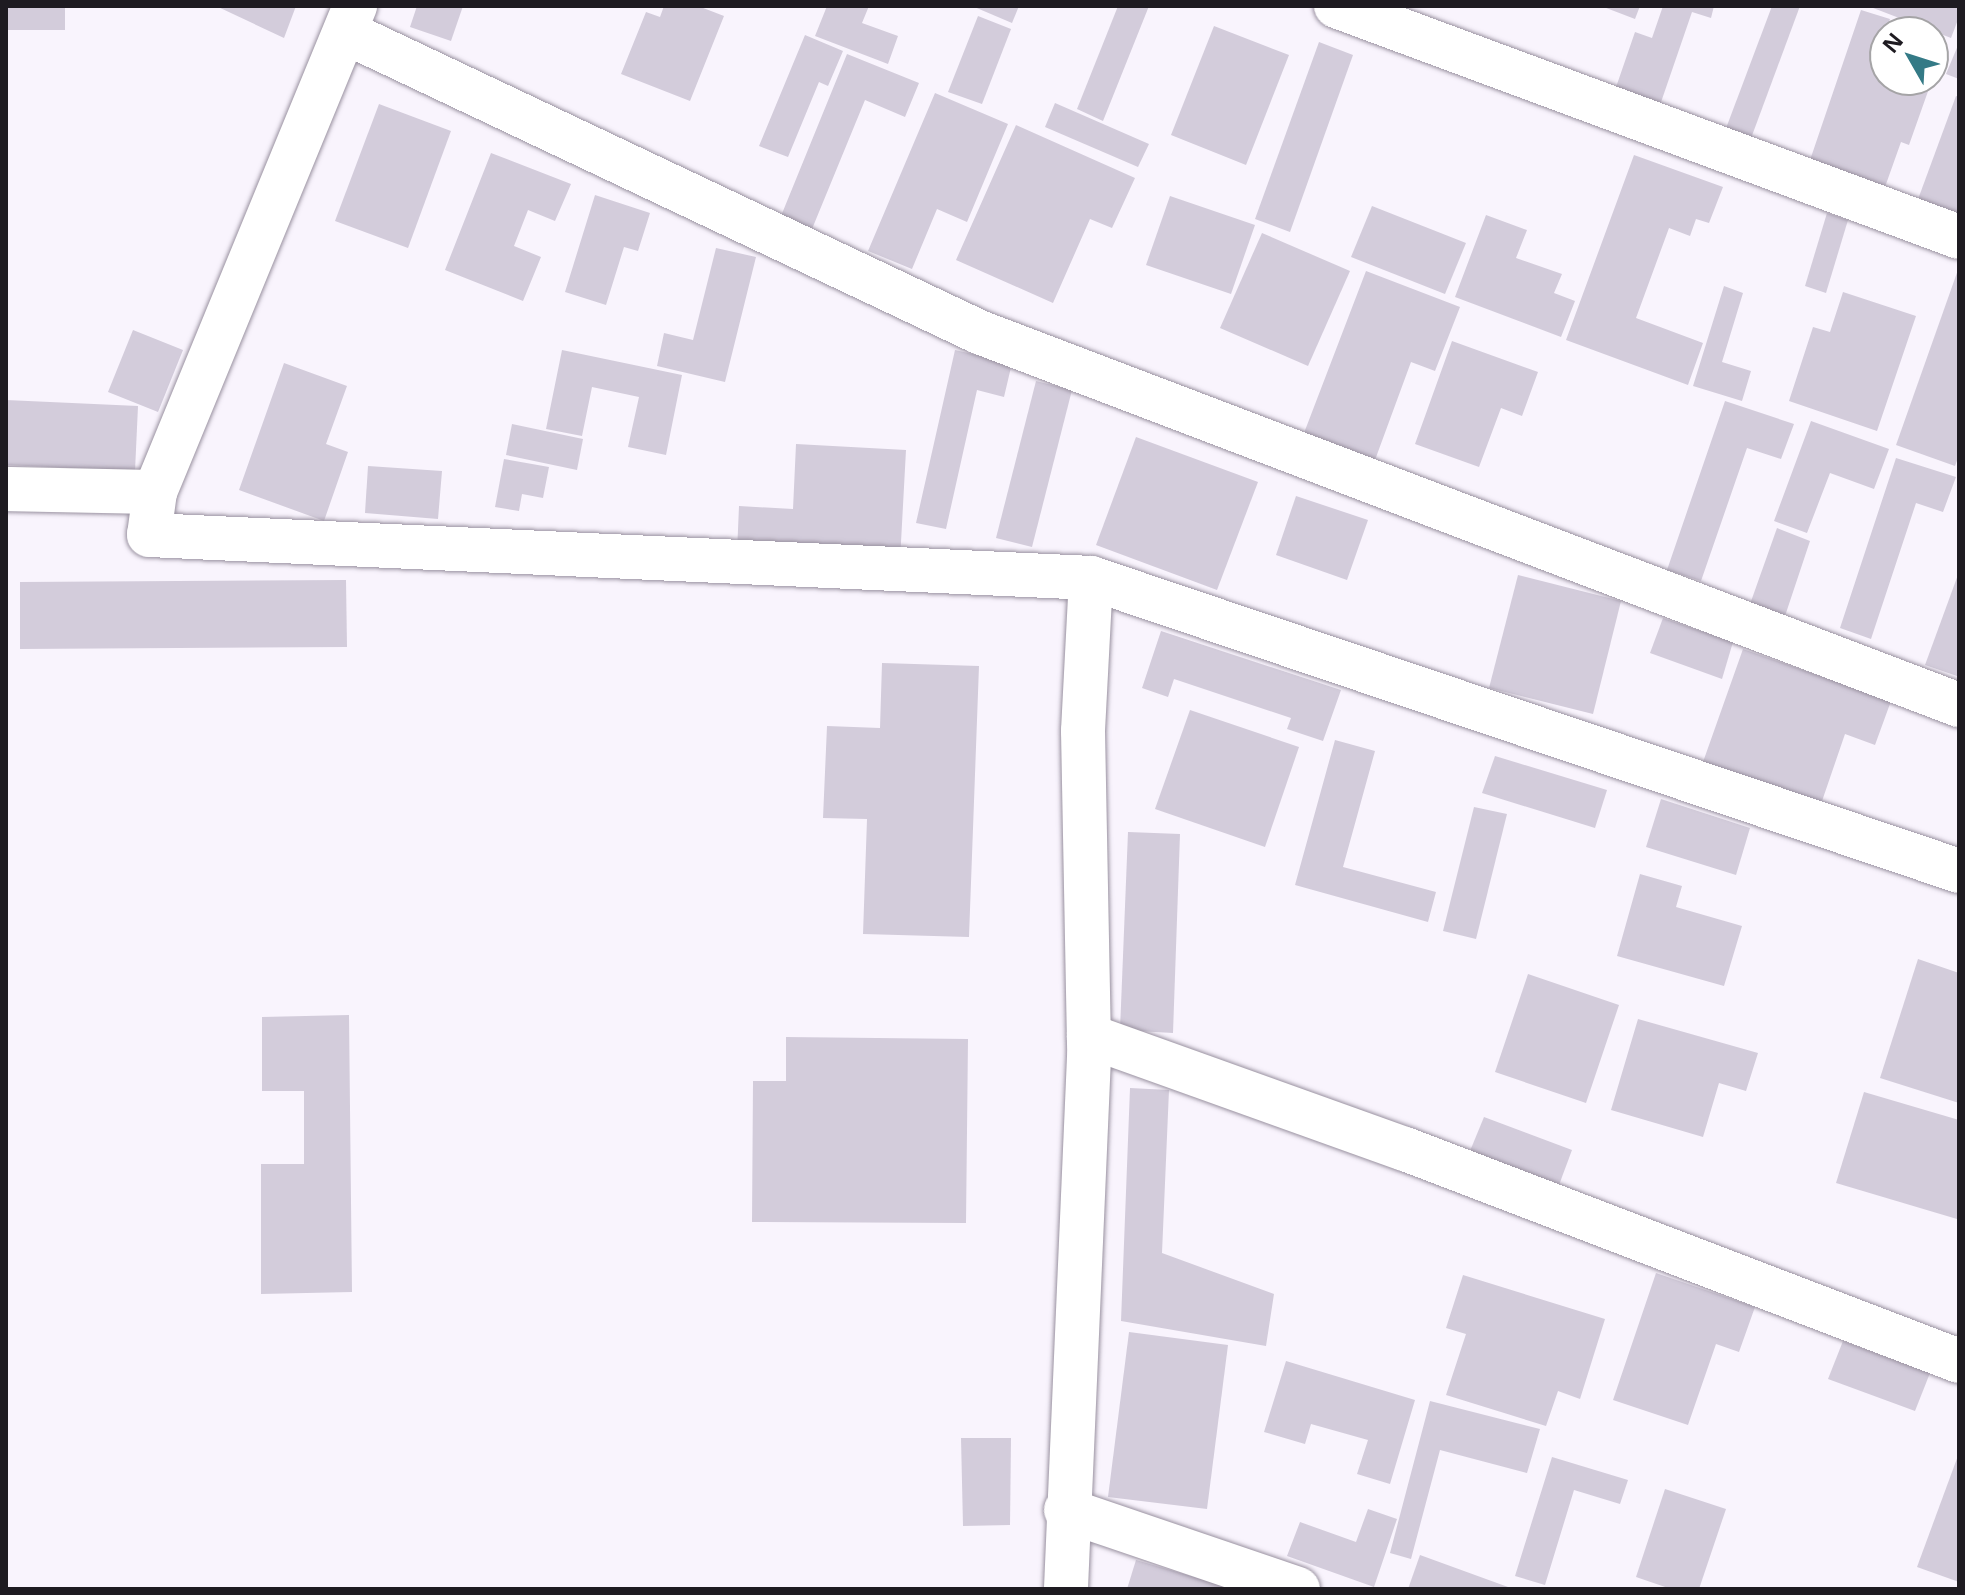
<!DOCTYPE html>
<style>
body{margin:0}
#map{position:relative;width:1965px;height:1595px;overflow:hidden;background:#f9f4fd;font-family:"Noto Sans",sans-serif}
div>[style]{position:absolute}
.building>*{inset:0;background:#d3ccdb}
.roads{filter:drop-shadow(0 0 2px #9991a0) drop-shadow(0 0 2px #9991a0)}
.minor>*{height:44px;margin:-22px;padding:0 22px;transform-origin:22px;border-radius:22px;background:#fff}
span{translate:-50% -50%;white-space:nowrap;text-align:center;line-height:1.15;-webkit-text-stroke:6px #fff;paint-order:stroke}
.frame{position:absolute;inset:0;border:8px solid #1e1b21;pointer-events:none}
.north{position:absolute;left:1869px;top:16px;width:80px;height:80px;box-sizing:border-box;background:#fff;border:2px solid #a5a4a6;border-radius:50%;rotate:309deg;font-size:22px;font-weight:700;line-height:32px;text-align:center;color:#1e1b21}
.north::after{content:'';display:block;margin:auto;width:28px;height:36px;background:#347a86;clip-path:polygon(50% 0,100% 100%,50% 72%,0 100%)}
</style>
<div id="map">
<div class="building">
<div style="clip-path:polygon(6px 6px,65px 6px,65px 30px,6px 30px)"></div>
<div style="clip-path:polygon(216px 6px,296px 6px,284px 38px)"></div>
<div style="clip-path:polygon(417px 6px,463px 6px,451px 41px,410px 27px)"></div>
<div style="clip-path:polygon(664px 6px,698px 6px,724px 16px,690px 101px,621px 74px,646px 12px,660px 17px)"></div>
<div style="clip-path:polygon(827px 6px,869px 6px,862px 23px,898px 36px,888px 64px,815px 36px)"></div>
<div style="clip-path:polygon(972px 6px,1019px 6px,1012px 23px)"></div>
<div style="clip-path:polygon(1118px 6px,1149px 6px,1103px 121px,1077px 109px)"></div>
<div style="clip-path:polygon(1601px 6px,1640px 6px,1635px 19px)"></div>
<div style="clip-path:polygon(1663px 6px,1714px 6px,1711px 18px,1692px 12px,1659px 108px,1614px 93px,1635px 32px,1652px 38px)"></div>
<div style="clip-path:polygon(1772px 6px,1800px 6px,1750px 141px,1725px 131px)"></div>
<div style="clip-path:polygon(1868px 6px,1959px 6px,1959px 17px,1951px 38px)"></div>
<div style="clip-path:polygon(1861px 10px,1890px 19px,1882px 43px,1885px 80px,1932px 80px,1909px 145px,1901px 142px,1885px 187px,1807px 169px)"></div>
<div style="clip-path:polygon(978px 16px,1011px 29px,982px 104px,948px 92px)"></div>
<div style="clip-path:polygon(1214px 26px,1289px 55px,1246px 165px,1171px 135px)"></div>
<div style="clip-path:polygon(805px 35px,843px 51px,828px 86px,819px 82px,788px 157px,759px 146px)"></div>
<div style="clip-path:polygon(1319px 42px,1353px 55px,1290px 232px,1255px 219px)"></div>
<div style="clip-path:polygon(1959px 43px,1959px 79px,1946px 74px)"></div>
<div style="clip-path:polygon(847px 54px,919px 83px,905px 117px,865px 100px,812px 229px,781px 216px)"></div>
<div style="clip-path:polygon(935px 93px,1008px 124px,967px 222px,937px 209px,912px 269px,868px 251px)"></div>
<div style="clip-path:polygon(1956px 96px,1959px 97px,1959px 217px,1917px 202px)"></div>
<div style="clip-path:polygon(1055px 103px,1149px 144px,1138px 167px,1045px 127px)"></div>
<div style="clip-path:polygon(379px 104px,451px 131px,408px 248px,335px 221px)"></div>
<div style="clip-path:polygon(1016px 125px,1135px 178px,1112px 228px,1090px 219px,1053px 303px,956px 260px)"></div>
<div style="clip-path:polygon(491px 153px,571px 184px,555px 221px,528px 210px,514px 246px,541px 257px,523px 301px,445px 270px)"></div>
<div style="clip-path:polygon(1634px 155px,1723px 187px,1709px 223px,1696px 219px,1690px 236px,1669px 228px,1636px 318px,1703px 343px,1688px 385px,1566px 340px)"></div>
<div style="clip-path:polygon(595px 195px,650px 213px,638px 251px,624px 247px,606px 305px,565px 292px)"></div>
<div style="clip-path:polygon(1170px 196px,1255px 225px,1231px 294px,1146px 265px)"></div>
<div style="clip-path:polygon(1372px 206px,1466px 243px,1445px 294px,1351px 257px)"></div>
<div style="clip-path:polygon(1827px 213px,1848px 220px,1826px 293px,1805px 286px)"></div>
<div style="clip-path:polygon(1486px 215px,1527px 230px,1516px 258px,1562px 274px,1554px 293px,1575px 301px,1561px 337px,1455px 297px)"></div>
<div style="clip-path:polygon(1262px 233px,1350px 271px,1308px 366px,1220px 328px)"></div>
<div style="clip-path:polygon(716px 248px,756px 257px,725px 382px,657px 366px,664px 333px,693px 340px)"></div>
<div style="clip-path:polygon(1959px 267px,1959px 455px,1955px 466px,1896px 445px)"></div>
<div style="clip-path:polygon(1366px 271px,1460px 307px,1435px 371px,1411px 362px,1375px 460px,1304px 433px)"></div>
<div style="clip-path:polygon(1724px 286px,1743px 293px,1722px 362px,1751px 371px,1742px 401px,1693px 386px)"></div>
<div style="clip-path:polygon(1843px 292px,1916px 316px,1877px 431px,1789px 401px,1813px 327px,1830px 332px)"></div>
<div style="clip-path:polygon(133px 330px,183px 350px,158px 412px,108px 392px)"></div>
<div style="clip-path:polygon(1452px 341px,1538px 372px,1522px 416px,1501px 408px,1479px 467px,1415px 444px)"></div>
<div style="clip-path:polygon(562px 350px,682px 375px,666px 455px,628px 447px,639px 397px,592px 387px,582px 436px,546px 429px)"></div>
<div style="clip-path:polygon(955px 350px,1012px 363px,1004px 397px,977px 390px,946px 529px,916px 523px)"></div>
<div style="clip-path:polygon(284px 363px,347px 386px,326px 444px,348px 452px,324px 521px,239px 490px)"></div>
<div style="clip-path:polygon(1036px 381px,1072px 390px,1032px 547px,996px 538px)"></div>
<div style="clip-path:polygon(6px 400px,138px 406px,135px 471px,6px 465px)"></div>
<div style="clip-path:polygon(1725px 401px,1794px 424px,1781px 459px,1747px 448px,1701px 581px,1667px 570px)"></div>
<div style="clip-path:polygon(1811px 421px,1889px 449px,1874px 489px,1830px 473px,1807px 533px,1774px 521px)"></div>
<div style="clip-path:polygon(512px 424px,583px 439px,577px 470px,506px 455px)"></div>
<div style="clip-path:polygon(1136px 437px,1258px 482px,1217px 590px,1096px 545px)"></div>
<div style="clip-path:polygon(796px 444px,906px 450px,900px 561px,737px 553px,739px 506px,793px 509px)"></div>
<div style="clip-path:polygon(1896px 458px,1956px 477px,1943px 512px,1916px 503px,1871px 639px,1840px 628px)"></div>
<div style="clip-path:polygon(504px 459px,549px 467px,543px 498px,522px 494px,519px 511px,495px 507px)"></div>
<div style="clip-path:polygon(368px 466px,442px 471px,438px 519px,365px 513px)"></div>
<div style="clip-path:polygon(1296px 496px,1368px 520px,1347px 580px,1276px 555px)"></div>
<div style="clip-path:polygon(1777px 528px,1810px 541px,1784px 619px,1749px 607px)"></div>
<div style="clip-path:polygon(1959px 572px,1959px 672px,1957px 676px,1925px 665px)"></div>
<div style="clip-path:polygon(1518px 575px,1621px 601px,1593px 714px,1489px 688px)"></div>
<div style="clip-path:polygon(346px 580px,347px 647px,20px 649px,20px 582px)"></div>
<div style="clip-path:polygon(1663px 618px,1733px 642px,1722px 679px,1650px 653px)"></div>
<div style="clip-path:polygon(1161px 631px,1341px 690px,1323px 741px,1287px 729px,1291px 718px,1174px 679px,1168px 697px,1142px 688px)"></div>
<div style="clip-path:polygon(1743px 649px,1891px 701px,1875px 745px,1845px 734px,1821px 804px,1703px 762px)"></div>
<div style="clip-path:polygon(882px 663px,979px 666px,969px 937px,863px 934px,867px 819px,823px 818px,827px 726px,880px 728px)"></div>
<div style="clip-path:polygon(1190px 710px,1299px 747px,1265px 847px,1155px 809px)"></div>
<div style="clip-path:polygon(1335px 740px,1375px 751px,1343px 867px,1436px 892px,1428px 922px,1295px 885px)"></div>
<div style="clip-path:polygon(1495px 756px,1607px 790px,1595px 828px,1482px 793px)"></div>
<div style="clip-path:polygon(1661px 799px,1750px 828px,1736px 875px,1646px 847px)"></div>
<div style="clip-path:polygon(1474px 807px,1507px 814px,1476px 939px,1443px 931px)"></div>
<div style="clip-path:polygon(1128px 832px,1180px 834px,1173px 1033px,1120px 1030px)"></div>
<div style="clip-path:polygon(1640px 874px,1682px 886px,1676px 907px,1742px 926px,1724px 986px,1617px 956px)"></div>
<div style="clip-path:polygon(1918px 959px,1959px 973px,1959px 1103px,1880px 1078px)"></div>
<div style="clip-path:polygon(1528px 974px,1619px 1005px,1586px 1103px,1495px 1072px)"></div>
<div style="clip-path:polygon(349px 1015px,352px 1292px,261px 1294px,261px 1164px,304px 1164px,304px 1091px,262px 1091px,262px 1017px)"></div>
<div style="clip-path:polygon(1638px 1019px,1758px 1053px,1746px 1091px,1719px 1083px,1703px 1137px,1611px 1110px)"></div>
<div style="clip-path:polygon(786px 1037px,968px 1039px,966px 1223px,752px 1222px,753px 1081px,786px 1081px)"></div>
<div style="clip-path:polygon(1130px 1088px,1169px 1090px,1162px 1253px,1274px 1294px,1266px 1346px,1121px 1321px)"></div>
<div style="clip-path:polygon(1864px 1092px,1959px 1120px,1957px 1219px,1836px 1183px)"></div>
<div style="clip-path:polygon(1484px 1117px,1572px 1150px,1559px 1185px,1470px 1151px)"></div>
<div style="clip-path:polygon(1656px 1273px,1755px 1307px,1739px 1352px,1716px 1344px,1688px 1425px,1613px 1400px)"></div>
<div style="clip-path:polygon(1463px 1275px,1605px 1319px,1580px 1399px,1558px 1391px,1546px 1426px,1446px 1395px,1466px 1334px,1446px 1328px)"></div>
<div style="clip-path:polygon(1129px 1332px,1228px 1345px,1207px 1509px,1108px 1497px)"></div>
<div style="clip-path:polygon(1843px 1341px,1930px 1373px,1915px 1411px,1828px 1379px)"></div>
<div style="clip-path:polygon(1286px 1361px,1415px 1400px,1390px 1484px,1357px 1474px,1368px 1440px,1311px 1424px,1305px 1444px,1264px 1432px)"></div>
<div style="clip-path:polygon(1430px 1401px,1540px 1429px,1527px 1473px,1440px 1450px,1411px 1559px,1390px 1553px)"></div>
<div style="clip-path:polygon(961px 1438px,1011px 1438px,1010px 1525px,963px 1526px)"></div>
<div style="clip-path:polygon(1959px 1453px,1959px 1582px,1917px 1567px)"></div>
<div style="clip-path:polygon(1552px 1457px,1628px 1480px,1620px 1504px,1574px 1490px,1545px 1585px,1515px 1576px)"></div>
<div style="clip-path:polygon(1665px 1489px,1726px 1509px,1699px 1589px,1671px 1589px,1636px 1577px)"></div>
<div style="clip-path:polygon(1368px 1509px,1397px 1519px,1374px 1587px,1287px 1556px,1300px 1522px,1356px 1542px)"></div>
<div style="clip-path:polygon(1420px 1555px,1508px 1587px,1507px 1589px,1408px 1589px)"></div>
<div style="clip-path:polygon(1136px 1560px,1232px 1588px,1231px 1589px,1127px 1589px)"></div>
</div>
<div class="roads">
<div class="minor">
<div style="left:1336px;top:6px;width:664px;rotate:20.34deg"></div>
<div style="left:345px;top:32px;width:701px;rotate:25.32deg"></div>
<div style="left:979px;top:332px;width:1049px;rotate:20.84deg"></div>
<div style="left:6px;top:489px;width:149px;rotate:1.2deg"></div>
<div style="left:155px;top:492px;width:526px;rotate:-67.63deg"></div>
<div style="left:155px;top:492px;width:43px;rotate:97.9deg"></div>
<div style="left:149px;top:535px;width:943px;rotate:2.61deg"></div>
<div style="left:1091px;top:578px;width:153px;rotate:93deg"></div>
<div style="left:1083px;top:731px;width:326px;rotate:88.9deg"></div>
<div style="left:1089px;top:1057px;width:532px;rotate:92.48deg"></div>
<div style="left:1091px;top:578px;width:916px;rotate:18.65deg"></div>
<div style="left:1089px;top:1036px;width:336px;rotate:19.7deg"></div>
<div style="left:1405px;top:1149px;width:593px;rotate:20.94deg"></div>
<div style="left:1066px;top:1510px;width:245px;rotate:18.8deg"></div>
</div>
</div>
<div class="frame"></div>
<div class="north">N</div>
</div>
